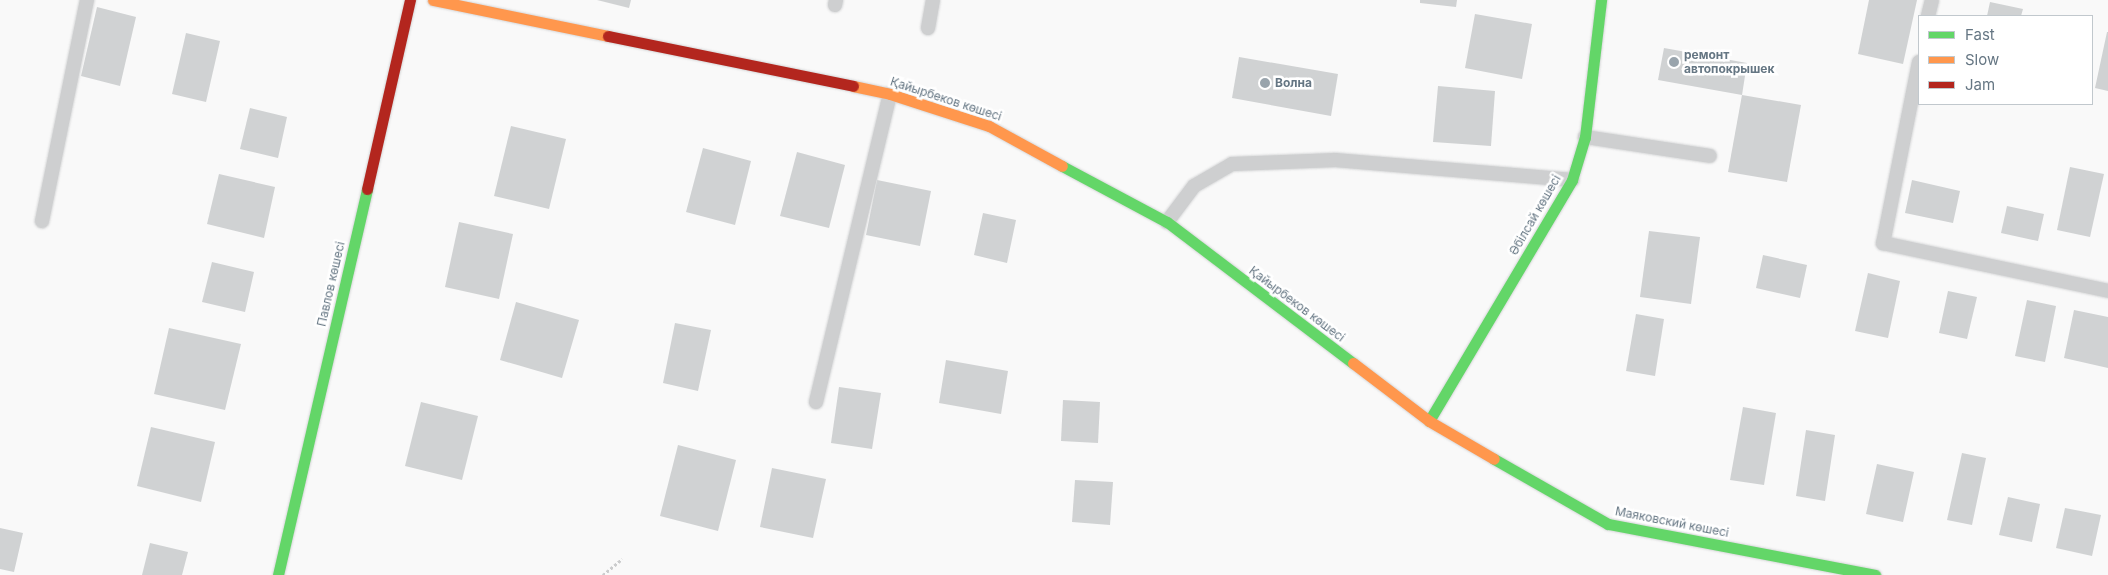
<!DOCTYPE html>
<meta charset="utf-8">
<style>
body{margin:0}
#map{position:relative;width:2108px;height:575px;overflow:hidden;background:#f9f9f9;font-family:Inter,sans-serif}
div>[style]{position:absolute}
.building>*{inset:0;background:#d0d2d3}
.path>*{height:3px;margin-top:-1.5px;transform-origin:0;background:repeating-linear-gradient(90deg,#cbcccd 0 2.5px,transparent 0 5px)}
.roads{filter:drop-shadow(0 0 1px #d5d6d7) drop-shadow(0 0 1px #d5d6d7)}
.lane>*{height:14px;margin:-7px;padding:0 7px;transform-origin:7px;border-radius:7px;background:#cecfd0}
.fast>*{height:11px;margin:-5.5px;padding:0 5.5px;transform-origin:5.5px;border-radius:5.5px;background:#63d668}
.slow>*{height:11px;margin:-5.5px;padding:0 5.5px;transform-origin:5.5px;border-radius:5.5px;background:#ff974d}
.jam>*{height:11px;margin:-5.5px;padding:0 5.5px;transform-origin:5.5px;border-radius:5.5px;background:#b3261e}
.dots>*{width:14px;height:14px;translate:-50% -50%;box-sizing:border-box;border:2px solid #fff;border-radius:50%}
span{translate:-50% -50%;white-space:nowrap;text-align:center;line-height:1.15;-webkit-text-stroke:5px #fff;paint-order:stroke}
.poi-label{font-size:12px;color:#657683;font-weight:700}
.left{translate:0 -50%;text-align:left}
.street-label{font-size:12px;color:#657683}
.legend{position:absolute;left:1918px;top:15px;width:175px;height:90px;box-sizing:border-box;background:#fff;border:1px solid #c1c8cd;margin:0;padding:6px 9px;list-style:none;font-size:15px;color:#657683}
.legend li{display:flex;align-items:center;gap:10px;height:25px}
.legend b{width:25px;border:1px solid #c1c8cd}
</style>
<div id="map">
<div class="building">
<div style="clip-path:polygon(597px 0,631px 0,629px 8px)"></div>
<div style="clip-path:polygon(1420px 0,1457px 0,1456px 7px,1420px 3px)"></div>
<div style="clip-path:polygon(1869px 0,1917px 0,1903px 64px,1858px 54px)"></div>
<div style="clip-path:polygon(1990px 2px,2023px 9px,2021px 16px,1987px 16px)"></div>
<div style="clip-path:polygon(97px 7px,136px 17px,120px 86px,81px 76px)"></div>
<div style="clip-path:polygon(1475px 14px,1532px 24px,1522px 79px,1465px 68px)"></div>
<div style="clip-path:polygon(2107px 32px,2108px 32px,2108px 91px,2095px 88px)"></div>
<div style="clip-path:polygon(186px 33px,220px 41px,206px 102px,172px 94px)"></div>
<div style="clip-path:polygon(1664px 48px,1747px 63px,1742px 95px,1658px 80px)"></div>
<div style="clip-path:polygon(1239px 57px,1338px 74px,1331px 116px,1232px 98px)"></div>
<div style="clip-path:polygon(1438px 86px,1495px 91px,1491px 146px,1433px 142px)"></div>
<div style="clip-path:polygon(1742px 95px,1801px 105px,1787px 182px,1728px 172px)"></div>
<div style="clip-path:polygon(250px 108px,287px 117px,278px 158px,240px 149px)"></div>
<div style="clip-path:polygon(511px 126px,566px 139px,549px 209px,494px 196px)"></div>
<div style="clip-path:polygon(703px 148px,751px 161px,735px 225px,686px 212px)"></div>
<div style="clip-path:polygon(797px 152px,845px 165px,829px 228px,780px 216px)"></div>
<div style="clip-path:polygon(2070px 167px,2104px 174px,2090px 237px,2057px 230px)"></div>
<div style="clip-path:polygon(219px 174px,275px 187px,264px 238px,207px 224px)"></div>
<div style="clip-path:polygon(877px 180px,931px 191px,920px 246px,866px 235px)"></div>
<div style="clip-path:polygon(1912px 180px,1960px 191px,1953px 223px,1905px 213px)"></div>
<div style="clip-path:polygon(2007px 206px,2044px 214px,2038px 241px,2001px 233px)"></div>
<div style="clip-path:polygon(983px 213px,1016px 220px,1007px 263px,974px 255px)"></div>
<div style="clip-path:polygon(459px 222px,513px 234px,499px 299px,445px 287px)"></div>
<div style="clip-path:polygon(1649px 231px,1700px 237px,1691px 304px,1640px 297px)"></div>
<div style="clip-path:polygon(1763px 255px,1807px 265px,1800px 298px,1756px 288px)"></div>
<div style="clip-path:polygon(212px 262px,254px 272px,245px 312px,202px 302px)"></div>
<div style="clip-path:polygon(1868px 273px,1900px 281px,1888px 338px,1855px 331px)"></div>
<div style="clip-path:polygon(1948px 291px,1977px 297px,1967px 339px,1939px 333px)"></div>
<div style="clip-path:polygon(2027px 300px,2056px 306px,2045px 362px,2015px 356px)"></div>
<div style="clip-path:polygon(516px 302px,579px 320px,562px 378px,500px 360px)"></div>
<div style="clip-path:polygon(2074px 310px,2108px 317px,2108px 368px,2064px 358px)"></div>
<div style="clip-path:polygon(1636px 314px,1664px 319px,1655px 376px,1626px 371px)"></div>
<div style="clip-path:polygon(675px 323px,711px 330px,698px 391px,663px 383px)"></div>
<div style="clip-path:polygon(169px 328px,241px 344px,225px 410px,154px 394px)"></div>
<div style="clip-path:polygon(946px 360px,1008px 371px,1001px 414px,939px 403px)"></div>
<div style="clip-path:polygon(839px 387px,881px 393px,872px 449px,831px 443px)"></div>
<div style="clip-path:polygon(1063px 400px,1100px 402px,1098px 443px,1061px 441px)"></div>
<div style="clip-path:polygon(421px 402px,478px 416px,462px 480px,405px 466px)"></div>
<div style="clip-path:polygon(1743px 407px,1776px 413px,1764px 485px,1730px 480px)"></div>
<div style="clip-path:polygon(151px 427px,215px 442px,201px 502px,137px 486px)"></div>
<div style="clip-path:polygon(1806px 430px,1835px 435px,1825px 501px,1796px 496px)"></div>
<div style="clip-path:polygon(678px 445px,736px 460px,718px 531px,660px 516px)"></div>
<div style="clip-path:polygon(1962px 453px,1986px 458px,1972px 525px,1947px 520px)"></div>
<div style="clip-path:polygon(1877px 464px,1914px 472px,1903px 522px,1866px 514px)"></div>
<div style="clip-path:polygon(772px 468px,826px 479px,813px 538px,760px 527px)"></div>
<div style="clip-path:polygon(1075px 480px,1113px 482px,1110px 525px,1072px 522px)"></div>
<div style="clip-path:polygon(2008px 497px,2040px 504px,2032px 542px,1999px 535px)"></div>
<div style="clip-path:polygon(2065px 508px,2101px 515px,2092px 556px,2056px 548px)"></div>
<div style="clip-path:polygon(0 528px,23px 533px,14px 572px,0 569px)"></div>
<div style="clip-path:polygon(150px 543px,188px 552px,182px 575px,142px 575px)"></div>
</div>
<div class="path">
<div style="left:603px;top:575px;width:25px;rotate:-40deg"></div>
</div>
<div class="roads">
<div class="lane">
<div style="left:835px;top:5px;width:5px;rotate:-79deg"></div>
<div style="left:1928px;top:16px;width:16px;rotate:-76deg"></div>
<div style="left:928px;top:28px;width:28px;rotate:-80deg"></div>
<div style="left:1919px;top:62px;width:185px;rotate:101.2deg"></div>
<div style="left:1883px;top:243px;width:230px;rotate:12deg"></div>
<div style="left:1585px;top:137px;width:126px;rotate:8.6deg"></div>
<div style="left:42px;top:221px;width:226px;rotate:-78.5deg"></div>
<div style="left:1167px;top:222px;width:45px;rotate:-53.1deg"></div>
<div style="left:1194px;top:186px;width:44px;rotate:-30.1deg"></div>
<div style="left:1232px;top:164px;width:104px;rotate:-2.2deg"></div>
<div style="left:1336px;top:160px;width:237px;rotate:4.8deg"></div>
<div style="left:816px;top:402px;width:317px;rotate:-76.5deg"></div>
</div>
<div class="fast">
<div style="left:1062px;top:166px;width:119px;rotate:28.1deg"></div>
<div style="left:1167px;top:222px;width:233px;rotate:37.2deg"></div>
<div style="left:1429px;top:421px;width:280px;rotate:-59.3deg"></div>
<div style="left:1572px;top:180px;width:45px;rotate:-73.2deg"></div>
<div style="left:1585px;top:137px;width:138px;rotate:-83.3deg"></div>
<div style="left:1494px;top:459px;width:131px;rotate:29.7deg"></div>
<div style="left:1608px;top:524px;width:272px;rotate:10.8deg"></div>
<div style="left:278px;top:575px;width:396px;rotate:-77deg"></div>
</div>
<div class="slow">
<div style="left:433px;top:0;width:179px;rotate:11.6deg"></div>
<div style="left:853px;top:86px;width:38px;rotate:12deg"></div>
<div style="left:890px;top:94px;width:104px;rotate:17.9deg"></div>
<div style="left:989px;top:126px;width:83px;rotate:28.7deg"></div>
<div style="left:1353px;top:363px;width:96px;rotate:37.3deg"></div>
<div style="left:1429px;top:421px;width:75px;rotate:30.3deg"></div>
</div>
<div class="jam">
<div style="left:608px;top:36px;width:250px;rotate:11.5deg"></div>
<div style="left:367px;top:189px;width:194px;rotate:-77.2deg"></div>
</div>
</div>
<div class="dots">
<div style="left:1674px;top:62px;background:#99a4ac"></div>
<div style="left:1265px;top:83px;background:#99a4ac"></div>
</div>
<div class="poi-label">
<span class="left" style="left:1684px;top:62px">ремонт<br>автопокрышек</span>
<span class="left" style="left:1275px;top:83px">Волна</span>
</div>
<div class="street-label">
<span style="left:946px;top:99px;rotate:18deg">Қайырбеков көшесі</span>
<span style="left:1535px;top:215px;rotate:-60deg">Әбілсай көшесі</span>
<span style="left:331px;top:284px;rotate:-77deg">Павлов көшесі</span>
<span style="left:1297px;top:304px;rotate:37deg">Қайырбеков көшесі</span>
<span style="left:1672px;top:522px;rotate:11deg">Маяковский көшесі</span>
</div>
<ul class="legend">
<li><b style="height:6px;background:#63d668"></b>Fast</li>
<li><b style="height:6px;background:#ff974d"></b>Slow</li>
<li><b style="height:6px;background:#b3261e"></b>Jam</li>
</ul>
</div>
